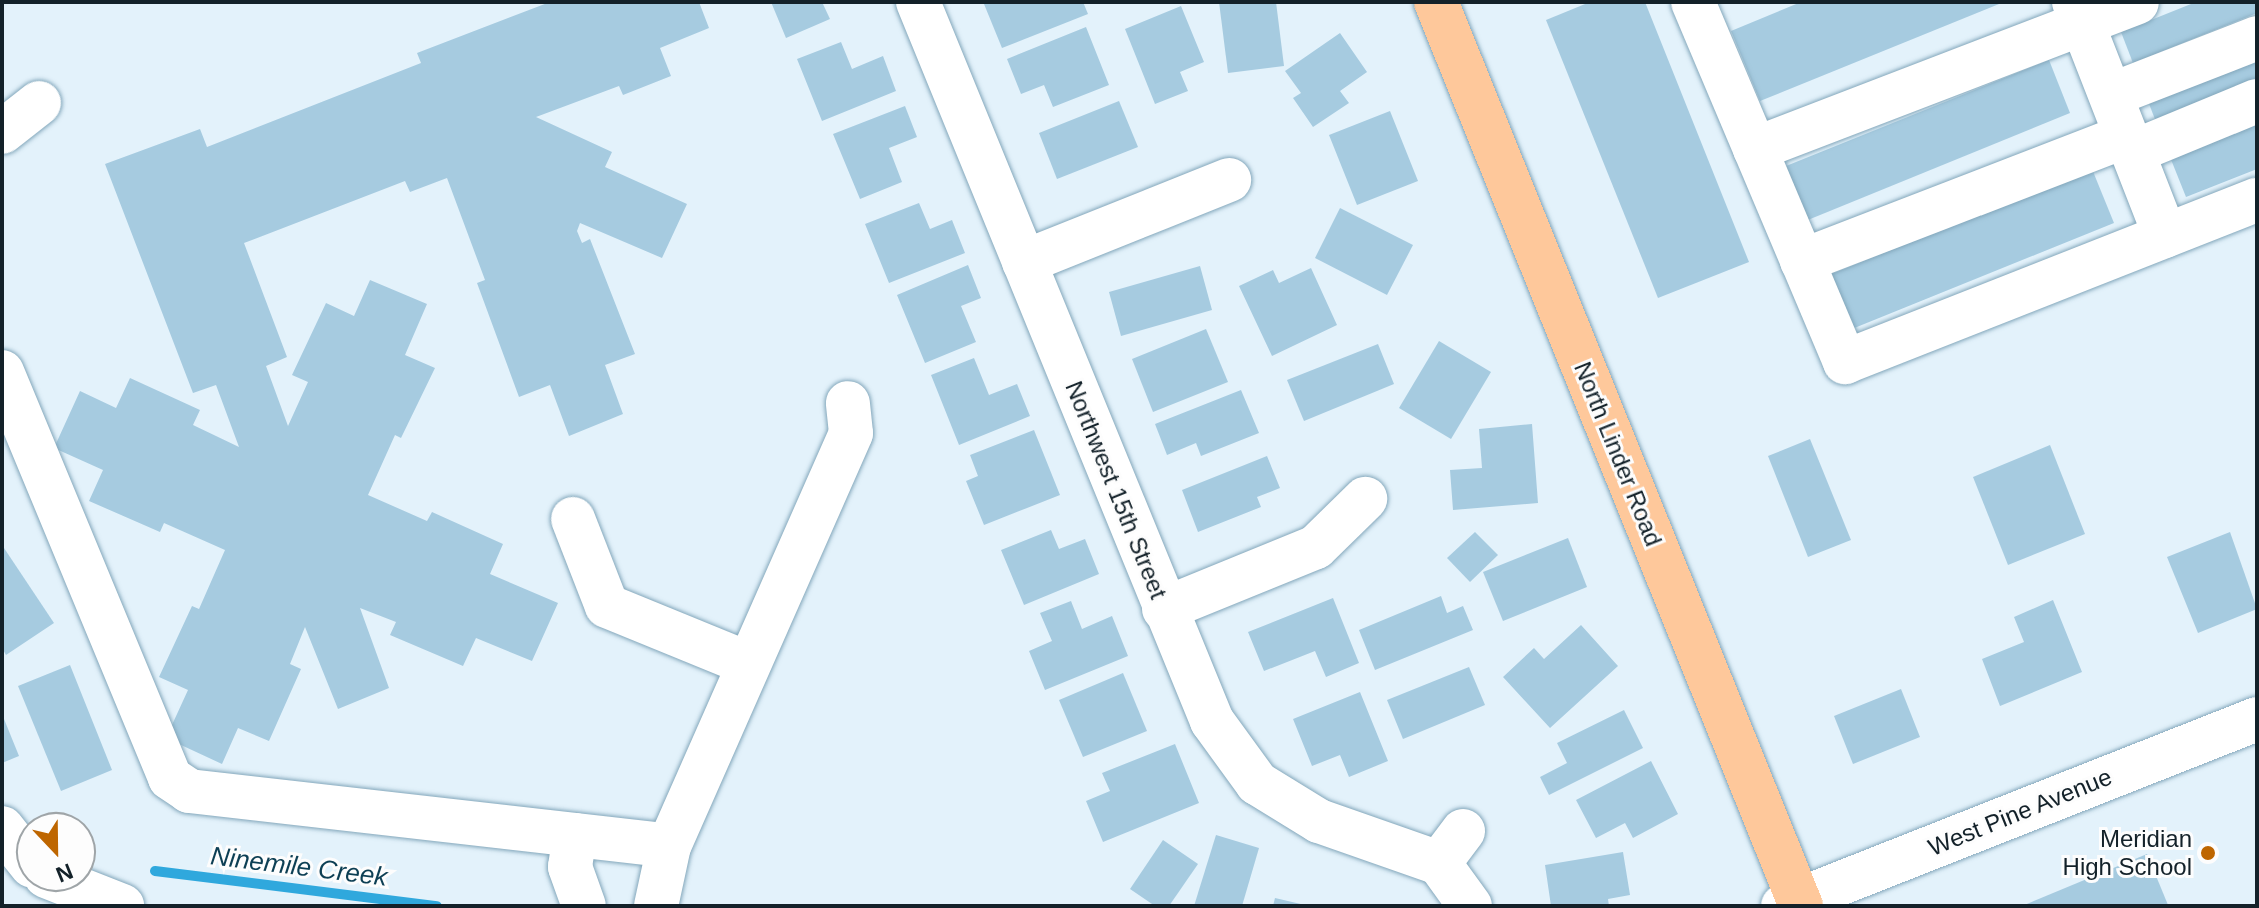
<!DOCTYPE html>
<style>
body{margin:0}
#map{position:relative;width:2259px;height:908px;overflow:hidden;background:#e3f2fb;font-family:Arial,sans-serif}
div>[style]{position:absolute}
.stream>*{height:10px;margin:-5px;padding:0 5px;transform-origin:5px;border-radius:5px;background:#2fa8dd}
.building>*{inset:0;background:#a6cbe0}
.roads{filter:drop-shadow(0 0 2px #83a7bb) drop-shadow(0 0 2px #83a7bb)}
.minor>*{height:44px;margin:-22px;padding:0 22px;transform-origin:22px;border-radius:22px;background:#fff}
.major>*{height:44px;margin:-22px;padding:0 22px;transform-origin:22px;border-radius:22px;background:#fec89b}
.dots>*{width:22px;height:22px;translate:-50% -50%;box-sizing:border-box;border:4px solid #fdfdfd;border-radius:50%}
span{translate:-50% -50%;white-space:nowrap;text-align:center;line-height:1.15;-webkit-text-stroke:6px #fdfdfd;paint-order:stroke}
.street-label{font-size:24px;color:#132129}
.poi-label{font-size:24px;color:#132129}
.right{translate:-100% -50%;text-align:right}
.water-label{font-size:26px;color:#0d3f54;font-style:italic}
.frame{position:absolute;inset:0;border:4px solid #132129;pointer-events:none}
.north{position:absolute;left:16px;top:812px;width:80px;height:80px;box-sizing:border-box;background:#fdfdfd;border:2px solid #9fa5a8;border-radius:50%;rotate:158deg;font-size:22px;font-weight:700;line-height:32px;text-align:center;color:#132129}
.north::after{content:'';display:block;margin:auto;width:28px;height:36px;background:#be6600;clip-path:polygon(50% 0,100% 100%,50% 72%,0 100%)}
</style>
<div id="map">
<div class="stream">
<div style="left:155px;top:871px;width:284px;rotate:7.1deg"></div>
</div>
<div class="building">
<div style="clip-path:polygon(550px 2px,699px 2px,709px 28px,660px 48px,671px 76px,623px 95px,619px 86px,536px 117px,612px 152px,605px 167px,687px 204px,662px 258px,580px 223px,577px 231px,582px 243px,590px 239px,635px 354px,605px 365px,623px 414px,569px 436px,550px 385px,519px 397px,477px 283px,485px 280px,447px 178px,410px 192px,405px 181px,244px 243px,287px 357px,266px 366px,288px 426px,308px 382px,292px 375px,326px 303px,354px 316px,370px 280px,427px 304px,405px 355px,435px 368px,401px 438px,395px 435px,368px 495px,427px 521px,432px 512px,503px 544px,490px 574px,558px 603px,532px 661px,476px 638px,463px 666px,390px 635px,396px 622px,360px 608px,389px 688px,338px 709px,305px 627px,290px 664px,301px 669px,269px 741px,238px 728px,222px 764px,166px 738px,188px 690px,159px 677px,192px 606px,199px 609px,225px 550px,164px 523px,160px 532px,89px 501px,103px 470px,54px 448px,80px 391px,116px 408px,130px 378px,200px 410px,193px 425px,239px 447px,216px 385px,193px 393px,105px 164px,200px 129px,207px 147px,421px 63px,417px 53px)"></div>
<div style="clip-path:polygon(771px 2px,822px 2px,830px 19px,786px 38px)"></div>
<div style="clip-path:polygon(988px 2px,1083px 2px,1088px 14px,1002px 48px,984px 4px)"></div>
<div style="clip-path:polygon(1219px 2px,1276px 2px,1284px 66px,1228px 73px)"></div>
<div style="clip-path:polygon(1590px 2px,1645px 2px,1749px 262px,1658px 298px,1546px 20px)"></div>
<div style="clip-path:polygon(1801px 2px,2004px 2px,1760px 101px,1731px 31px)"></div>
<div style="clip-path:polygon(2196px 2px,2257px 2px,2257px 13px,2133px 63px,2121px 32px)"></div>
<div style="clip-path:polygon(1181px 6px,1204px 62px,1180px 72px,1188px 91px,1155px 104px,1125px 29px)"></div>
<div style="clip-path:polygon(1086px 27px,1109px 85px,1053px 107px,1044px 85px,1021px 94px,1007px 59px)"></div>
<div style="clip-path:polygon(1340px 33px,1367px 72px,1340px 91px,1349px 103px,1313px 127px,1293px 98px,1301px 93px,1285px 71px)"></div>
<div style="clip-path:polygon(841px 42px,852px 69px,883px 56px,896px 91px,822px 121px,797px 59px)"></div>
<div style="clip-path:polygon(2257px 52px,2257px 87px,2158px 127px,2146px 96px)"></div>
<div style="clip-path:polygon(2049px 60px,2070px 113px,1798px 224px,1776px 170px)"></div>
<div style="clip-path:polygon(1119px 101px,1138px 147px,1057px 179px,1039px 133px)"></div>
<div style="clip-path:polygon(905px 106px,917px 137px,889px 148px,902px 182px,860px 199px,833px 134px)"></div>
<div style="clip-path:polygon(1390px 111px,1418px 181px,1357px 205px,1329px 135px)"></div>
<div style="clip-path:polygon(2257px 116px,2257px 169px,2186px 197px,2168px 152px)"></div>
<div style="clip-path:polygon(2092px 169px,2114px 223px,1842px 333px,1819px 279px)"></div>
<div style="clip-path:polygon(919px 203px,930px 229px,952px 220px,965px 253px,889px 283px,865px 224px)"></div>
<div style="clip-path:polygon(1340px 208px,1413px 245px,1387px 295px,1315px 258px)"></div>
<div style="clip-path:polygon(968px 265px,981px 298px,961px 306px,976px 342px,925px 363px,897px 295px)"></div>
<div style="clip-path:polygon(1200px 266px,1212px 310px,1121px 336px,1109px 292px)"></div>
<div style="clip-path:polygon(1311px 268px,1337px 325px,1272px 356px,1239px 286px,1273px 270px,1279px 283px)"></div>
<div style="clip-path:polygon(1206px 329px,1228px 382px,1153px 412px,1132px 359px)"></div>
<div style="clip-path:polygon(1439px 341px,1491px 372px,1451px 439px,1399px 408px)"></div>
<div style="clip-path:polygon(1378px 344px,1394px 384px,1304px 421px,1287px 380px)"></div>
<div style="clip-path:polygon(974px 358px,989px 395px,1017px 384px,1030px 416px,959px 445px,931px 375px)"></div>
<div style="clip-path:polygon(1241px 390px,1259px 433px,1201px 456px,1196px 443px,1167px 455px,1155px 424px)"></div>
<div style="clip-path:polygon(1532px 424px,1538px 503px,1453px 510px,1450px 470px,1482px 468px,1479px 429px)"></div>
<div style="clip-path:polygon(1034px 430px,1060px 495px,984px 525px,966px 481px,978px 476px,970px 455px)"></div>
<div style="clip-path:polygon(1810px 439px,1851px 540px,1808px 557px,1768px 456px)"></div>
<div style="clip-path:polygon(2050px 445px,2085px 534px,2008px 565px,1973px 477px)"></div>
<div style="clip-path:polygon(1267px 456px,1280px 488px,1257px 497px,1261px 507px,1198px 532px,1182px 490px)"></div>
<div style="clip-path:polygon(1051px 530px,1059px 549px,1085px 539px,1099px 574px,1024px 605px,1001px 550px)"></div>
<div style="clip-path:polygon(1475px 532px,1498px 555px,1470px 582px,1447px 558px)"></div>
<div style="clip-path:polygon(2230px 532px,2257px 609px,2198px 633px,2167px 557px)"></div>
<div style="clip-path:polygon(1568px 538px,1587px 587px,1503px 621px,1483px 572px)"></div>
<div style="clip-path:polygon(2px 545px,54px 623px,6px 655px,2px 648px)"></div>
<div style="clip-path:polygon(1441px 596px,1447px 613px,1463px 606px,1473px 630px,1375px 670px,1359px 630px)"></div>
<div style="clip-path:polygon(1333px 598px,1359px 663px,1326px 677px,1315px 651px,1264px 671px,1248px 632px)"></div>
<div style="clip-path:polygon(2053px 600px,2082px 672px,2000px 706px,1982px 659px,2024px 642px,2014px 617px)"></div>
<div style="clip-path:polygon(1071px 601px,1082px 629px,1112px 616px,1128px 656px,1045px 690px,1029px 651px,1052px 641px,1040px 613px)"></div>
<div style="clip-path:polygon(1581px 625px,1618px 666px,1550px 728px,1503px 677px,1534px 648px,1544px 659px)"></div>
<div style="clip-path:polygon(70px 665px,112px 770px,61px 791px,18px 686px)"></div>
<div style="clip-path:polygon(1469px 667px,1485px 705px,1403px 739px,1387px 700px)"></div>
<div style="clip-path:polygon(1123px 673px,1147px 731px,1083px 757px,1059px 700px)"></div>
<div style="clip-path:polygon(1901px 689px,1920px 737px,1853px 764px,1834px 716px)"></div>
<div style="clip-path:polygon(1360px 692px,1388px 761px,1349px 777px,1340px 755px,1312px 766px,1293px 719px)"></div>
<div style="clip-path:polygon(1624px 710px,1643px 748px,1549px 795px,1540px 777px,1567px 763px,1557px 743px)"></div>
<div style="clip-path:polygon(2px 714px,19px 756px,2px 763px)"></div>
<div style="clip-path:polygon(1175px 744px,1199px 803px,1103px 842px,1086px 801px,1110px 791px,1102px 773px)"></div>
<div style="clip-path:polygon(1651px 761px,1678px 814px,1633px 838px,1625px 823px,1596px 838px,1576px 800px)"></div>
<div style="clip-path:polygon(1216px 835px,1259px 848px,1242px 906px,1194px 906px)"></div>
<div style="clip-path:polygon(1163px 840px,1198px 864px,1169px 906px,1155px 906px,1130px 889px)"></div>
<div style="clip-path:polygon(1623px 852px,1630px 895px,1608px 899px,1609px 906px,1551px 906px,1545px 865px)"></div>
<div style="clip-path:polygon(2147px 854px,2168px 905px,2022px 906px)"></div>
<div style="clip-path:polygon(1275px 898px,1305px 905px,1305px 906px,1273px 906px)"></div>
</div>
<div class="roads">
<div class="minor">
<div style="left:918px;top:2px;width:777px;rotate:67.76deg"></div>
<div style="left:1212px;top:721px;width:77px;rotate:54deg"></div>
<div style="left:1257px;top:783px;width:73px;rotate:31.5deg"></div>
<div style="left:1319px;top:821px;width:127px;rotate:19.3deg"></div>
<div style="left:1439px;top:863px;width:53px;rotate:54.2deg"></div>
<div style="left:1693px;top:2px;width:391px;rotate:67.1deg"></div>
<div style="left:1845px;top:362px;width:443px;rotate:-21.5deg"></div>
<div style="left:2074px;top:2px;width:251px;rotate:68.7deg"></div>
<div style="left:2111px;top:95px;width:157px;rotate:-21.3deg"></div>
<div style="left:2px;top:132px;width:47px;rotate:-38.1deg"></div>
<div style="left:1755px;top:149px;width:409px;rotate:-21deg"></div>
<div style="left:2133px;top:152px;width:134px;rotate:-22.4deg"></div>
<div style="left:1802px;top:261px;width:347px;rotate:-21.1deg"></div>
<div style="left:1024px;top:262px;width:221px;rotate:-21.8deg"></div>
<div style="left:2px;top:372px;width:439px;rotate:67.5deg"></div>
<div style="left:170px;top:778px;width:23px;rotate:34deg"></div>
<div style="left:189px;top:791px;width:483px;rotate:6.5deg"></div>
<div style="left:669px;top:846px;width:451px;rotate:-66.2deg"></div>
<div style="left:851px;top:433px;width:30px;rotate:-96deg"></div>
<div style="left:573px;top:519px;width:93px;rotate:68.7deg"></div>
<div style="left:607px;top:606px;width:153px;rotate:22.2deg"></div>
<div style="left:1164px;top:609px;width:164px;rotate:-22.2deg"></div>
<div style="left:1316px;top:547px;width:69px;rotate:-44.4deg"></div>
<div style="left:2px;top:828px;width:48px;rotate:51.7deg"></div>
<div style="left:575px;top:835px;width:32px;rotate:99deg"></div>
<div style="left:570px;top:867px;width:41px;rotate:70.3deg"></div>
<div style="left:1439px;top:863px;width:40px;rotate:-53deg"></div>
<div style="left:46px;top:876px;width:82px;rotate:21.5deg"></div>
<div style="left:656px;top:906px;width:61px;rotate:-77.8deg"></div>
<div style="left:1783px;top:906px;width:510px;rotate:-21.53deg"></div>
</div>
<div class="major">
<div style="left:1436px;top:2px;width:975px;rotate:68.01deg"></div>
</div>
</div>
<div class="dots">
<div style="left:2208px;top:853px;background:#be6600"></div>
</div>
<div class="street-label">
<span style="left:1618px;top:454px;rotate:68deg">North Linder Road</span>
<span style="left:1116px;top:490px;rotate:68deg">Northwest 15th Street</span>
<span style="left:2020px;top:812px;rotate:-22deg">West Pine Avenue</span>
</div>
<div class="poi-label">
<span class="right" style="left:2192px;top:853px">Meridian<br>High School</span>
</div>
<div class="water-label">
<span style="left:299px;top:867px;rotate:7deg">Ninemile Creek</span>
</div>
<div class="frame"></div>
<div class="north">N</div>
</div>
